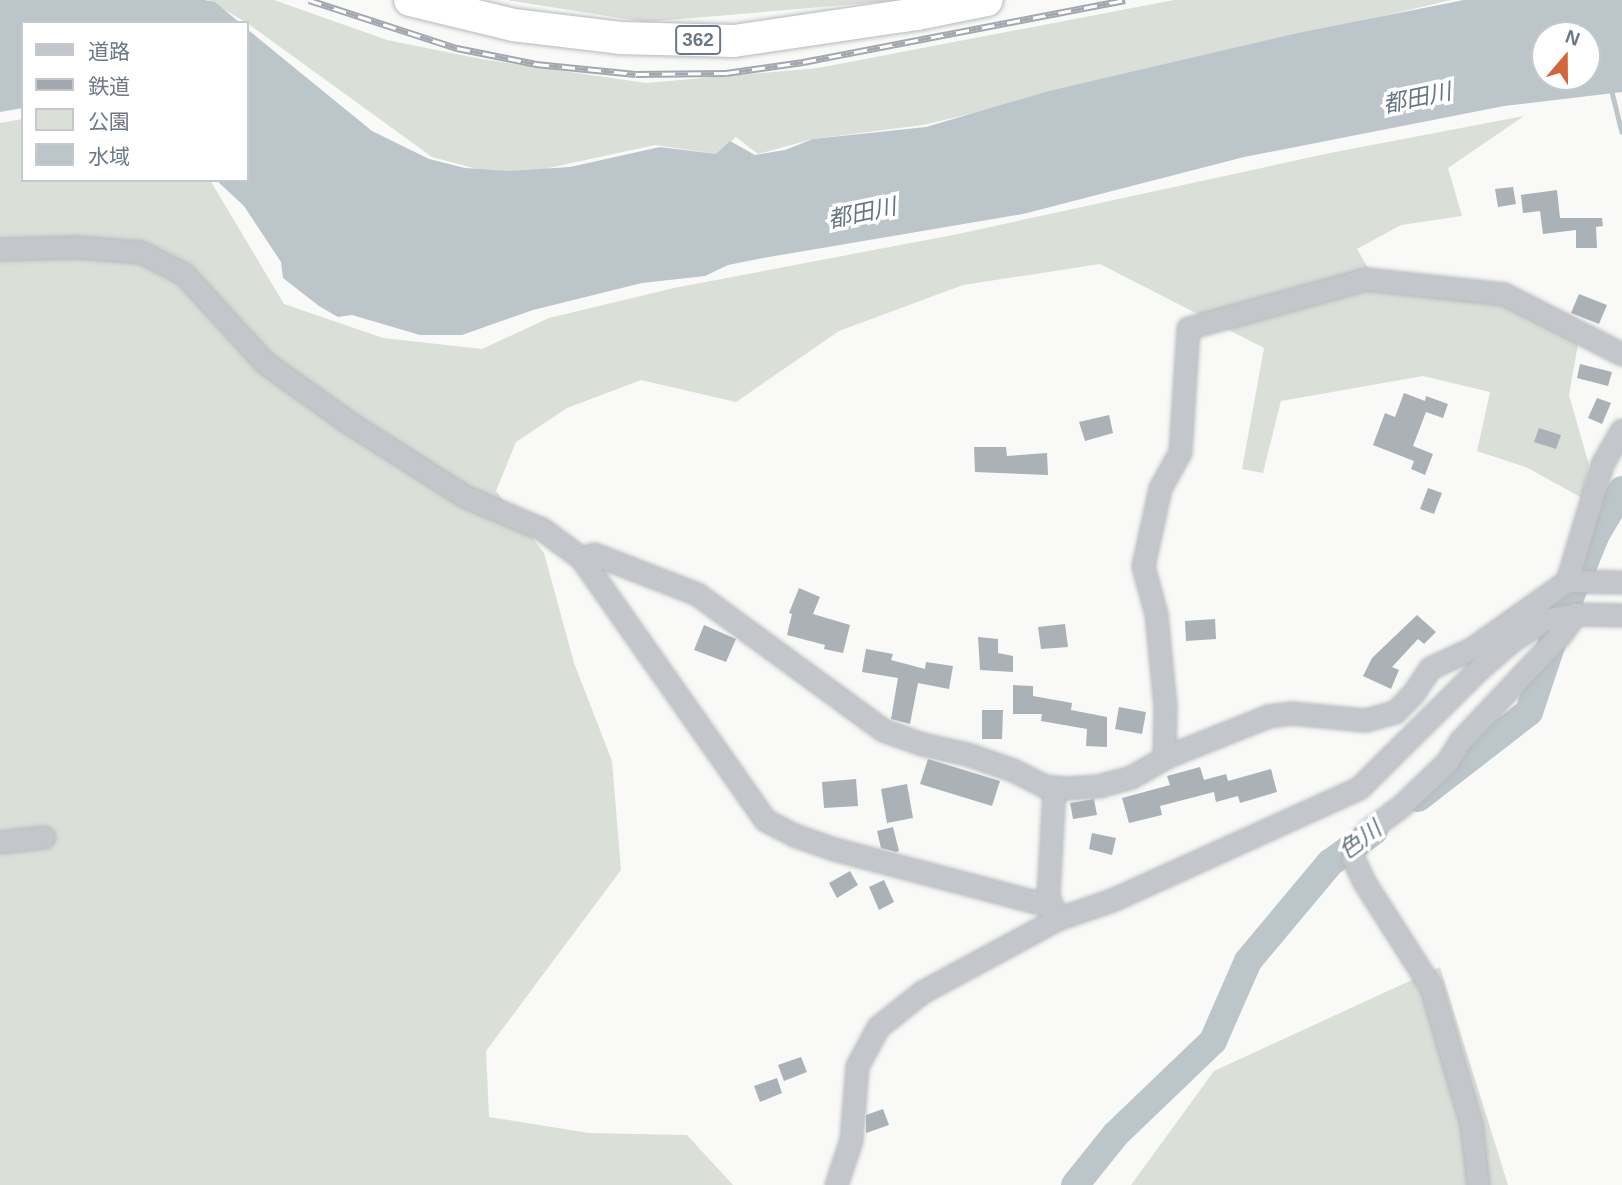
<!DOCTYPE html>
<meta charset="utf-8">
<style>
body{margin:0}
#map{position:relative;width:1622px;height:1185px;overflow:hidden;background:#f9f9f7;font-family:Helvetica,"Noto Sans JP",sans-serif}
div>[style]{position:absolute}
.green>*{inset:0;background:#dadfd8}
.water>*{inset:0;background:#bcc5c9}
.stream>*{height:4.5px;margin:-2.25px;padding:0 2.25px;transform-origin:2.25px;border-radius:2.25px;background:#bcc5c9}
.river>*{height:28px;margin:-14px;padding:0 14px;transform-origin:14px;border-radius:14px;background:#bcc5c9}
.building>*{inset:0;background:#aab1b7}
.roads{filter:drop-shadow(0 0 2px #b6b9bc) drop-shadow(0 0 2px #b6b9bc)}
.minor>*{height:21px;margin:-10.5px;padding:0 10.5px;transform-origin:10.5px;border-radius:10.5px;background:#c3c6ca}
.highway>*{height:32px;margin:-16px;padding:0 16px;transform-origin:16px;border-radius:16px;background:#fff}
.rail>*{height:7px;margin-top:-3.5px;transform-origin:0;background:repeating-linear-gradient(90deg,#fff 0 13px,#a3a8ae 0 26px);box-sizing:border-box;border-block:2px solid #a3a8ae}
span{translate:-50% -50%;white-space:nowrap;text-align:center;line-height:1.15;-webkit-text-stroke:7px #fff;paint-order:stroke}
.shield-label span{padding:2px 5px;background:#fff;border:2px solid;border-radius:5px;-webkit-text-stroke-width:0}
.shield-label{font-size:19px;color:#6b7885;font-weight:700}
.water-label{font-size:23px;color:#67777f;font-style:italic}
.legend{position:absolute;left:21px;top:21px;width:228px;height:161px;box-sizing:border-box;background:#fff;border:2px solid #c4c9ce;margin:0;padding:9px 12px;list-style:none;font-size:21px;color:#6b7885}
.legend li{display:flex;align-items:center;gap:14px;height:35px}
.legend b{width:35px;border:2px solid #c4c9ce}
.north{position:absolute;left:1531px;top:21px;width:70px;height:70px;box-sizing:border-box;background:#fff;border:2px solid #c4c9ce;border-radius:50%;rotate:20deg;font-size:19px;font-weight:700;line-height:28px;text-align:center;color:#6b7885}
.north::after{content:'';display:block;margin:auto;width:24px;height:32px;background:#d2673d;clip-path:polygon(50% 0,100% 100%,50% 72%,0 100%)}
</style>
<div id="map">
<div class="green">
<div style="clip-path:polygon(208px 0,274px 0,387px 40px,481px 59px,646px 83px,818px 68px,1174px 0,1451px 0,923px 125px,813px 139px,758px 154px,736px 137px,716px 154px,655px 145px,507px 177px,432px 157px,247px 23px)"></div>
<div style="clip-path:polygon(507px 0,904px 0,645px 22px)"></div>
<div style="clip-path:polygon(1524px 116px,1448px 168px,1462px 216px,1401px 225px,1357px 249px,1375px 280px,1510px 297px,1580px 333px,1569px 395px,1589px 465px,1582px 498px,1528px 468px,1477px 451px,1490px 392px,1423px 376px,1281px 401px,1263px 473px,1242px 469px,1264px 348px,1100px 264px,963px 285px,839px 331px,736px 402px,641px 380px,567px 408px,516px 442px,496px 491px,544px 553px,574px 663px,612px 761px,621px 870px,486px 1051px,489px 1117px,589px 1133px,687px 1135px,733px 1185px,0 1185px,0 123px,23px 119px,23px 180px,210px 180px,284px 304px,383px 338px,482px 349px,549px 318px,674px 288px,958px 234px,1330px 153px)"></div>
<div style="clip-path:polygon(1440px 967px,1508px 1185px,1131px 1185px,1214px 1071px)"></div>
</div>
<div class="water">
<div style="clip-path:polygon(0 0,204px 0,215px 2px,240px 23px,23px 23px,23px 108px,0 112px)"></div>
<div style="clip-path:polygon(evenodd,1464px 0,1622px 0,1622px 92px,1504px 106px,1244px 157px,1023px 214px,763px 258px,728px 265px,705px 276px,642px 283px,533px 310px,462px 335px,420px 335px,352px 315px,338px 317px,319px 306px,283px 278px,281px 262px,244px 206px,216px 180px,247px 180px,247px 29px,372px 131px,429px 159px,465px 168px,509px 171px,570px 167px,660px 147px,716px 154px,730px 141px,755px 155px,785px 150px,813px 139px,926px 127px,1049px 91px,1298px 33px,1464px 0,1545px 35px,1587px 35px,1587px 77px,1545px 77px,1545px 35px)"></div>
</div>
<div class="stream">
<div style="left:1611px;top:88px;width:45px;rotate:76deg"></div>
</div>
<div class="river">
<div style="left:1418px;top:798px;width:140px;rotate:-37.8deg"></div>
<div style="left:1529px;top:712px;width:79px;rotate:-71.6deg"></div>
<div style="left:1554px;top:637px;width:111px;rotate:-67.8deg"></div>
<div style="left:1596px;top:534px;width:51px;rotate:-59.4deg"></div>
<div style="left:1075px;top:1185px;width:65px;rotate:-51.2deg"></div>
<div style="left:1116px;top:1134px;width:134px;rotate:-43.8deg"></div>
<div style="left:1213px;top:1041px;width:87px;rotate:-66.4deg"></div>
<div style="left:1248px;top:961px;width:128px;rotate:-50.1deg"></div>
<div style="left:1330px;top:863px;width:54px;rotate:-36deg"></div>
</div>
<div class="building">
<div style="clip-path:polygon(1513px 187px,1516px 204px,1498px 207px,1495px 189px)"></div>
<div style="clip-path:polygon(1557px 190px,1560px 218px,1602px 218px,1603px 226px,1596px 227px,1597px 248px,1576px 248px,1576px 230px,1543px 234px,1540px 211px,1523px 213px,1521px 195px)"></div>
<div style="clip-path:polygon(1579px 294px,1607px 305px,1599px 324px,1571px 313px)"></div>
<div style="clip-path:polygon(1580px 364px,1612px 372px,1608px 386px,1577px 378px)"></div>
<div style="clip-path:polygon(1404px 393px,1425px 401px,1426px 396px,1448px 404px,1443px 418px,1426px 412px,1413px 446px,1433px 454px,1425px 475px,1411px 469px,1414px 461px,1373px 445px,1385px 413px,1395px 417px)"></div>
<div style="clip-path:polygon(1597px 398px,1611px 403px,1602px 424px,1588px 418px)"></div>
<div style="clip-path:polygon(1109px 415px,1113px 433px,1085px 441px,1079px 422px)"></div>
<div style="clip-path:polygon(1539px 428px,1561px 435px,1556px 449px,1534px 442px)"></div>
<div style="clip-path:polygon(974px 447px,1006px 447px,1007px 456px,1047px 453px,1048px 475px,975px 472px)"></div>
<div style="clip-path:polygon(1428px 488px,1442px 493px,1434px 514px,1420px 509px)"></div>
<div style="clip-path:polygon(799px 588px,820px 597px,813px 614px,850px 625px,843px 653px,824px 649px,825px 645px,787px 635px,792px 614px,789px 613px)"></div>
<div style="clip-path:polygon(1417px 615px,1436px 632px,1424px 644px,1418px 639px,1392px 667px,1399px 670px,1391px 689px,1363px 676px,1372px 658px)"></div>
<div style="clip-path:polygon(1215px 619px,1216px 639px,1186px 641px,1185px 621px)"></div>
<div style="clip-path:polygon(1065px 624px,1068px 647px,1041px 649px,1038px 627px)"></div>
<div style="clip-path:polygon(704px 625px,736px 639px,726px 662px,694px 650px)"></div>
<div style="clip-path:polygon(978px 637px,998px 639px,998px 653px,1013px 656px,1013px 672px,980px 670px)"></div>
<div style="clip-path:polygon(866px 649px,893px 654px,891px 660px,925px 669px,926px 662px,953px 666px,949px 689px,918px 683px,910px 724px,891px 719px,898px 678px,862px 672px)"></div>
<div style="clip-path:polygon(1013px 685px,1033px 686px,1033px 696px,1072px 703px,1071px 710px,1107px 717px,1107px 747px,1086px 746px,1087px 729px,1041px 721px,1042px 714px,1013px 714px)"></div>
<div style="clip-path:polygon(1119px 707px,1146px 712px,1142px 734px,1115px 729px)"></div>
<div style="clip-path:polygon(982px 710px,1003px 710px,1002px 739px,982px 739px)"></div>
<div style="clip-path:polygon(928px 759px,1000px 781px,992px 806px,920px 784px)"></div>
<div style="clip-path:polygon(1200px 767px,1204px 780px,1226px 774px,1228px 781px,1271px 769px,1277px 792px,1240px 803px,1238px 796px,1216px 802px,1214px 792px,1160px 806px,1162px 815px,1129px 823px,1122px 798px,1170px 785px,1167px 776px)"></div>
<div style="clip-path:polygon(856px 779px,858px 806px,824px 808px,822px 782px)"></div>
<div style="clip-path:polygon(907px 784px,913px 818px,887px 823px,881px 789px)"></div>
<div style="clip-path:polygon(1094px 799px,1097px 815px,1073px 819px,1070px 803px)"></div>
<div style="clip-path:polygon(893px 827px,899px 851px,896px 852px,881px 848px,877px 831px)"></div>
<div style="clip-path:polygon(1092px 833px,1116px 838px,1112px 855px,1089px 849px)"></div>
<div style="clip-path:polygon(850px 871px,858px 885px,837px 898px,829px 883px)"></div>
<div style="clip-path:polygon(884px 880px,894px 902px,879px 910px,869px 887px)"></div>
<div style="clip-path:polygon(801px 1057px,807px 1072px,784px 1081px,778px 1065px)"></div>
<div style="clip-path:polygon(777px 1078px,782px 1093px,760px 1102px,754px 1086px)"></div>
<div style="clip-path:polygon(883px 1109px,889px 1125px,866px 1133px,866px 1115px)"></div>
</div>
<div class="roads">
<div class="minor">
<div style="left:0;top:249px;width:76px;rotate:-1.5deg"></div>
<div style="left:76px;top:247px;width:65px;rotate:4.4deg"></div>
<div style="left:141px;top:252px;width:48px;rotate:27.1deg"></div>
<div style="left:184px;top:274px;width:119px;rotate:47.7deg"></div>
<div style="left:264px;top:362px;width:103px;rotate:35.5deg"></div>
<div style="left:348px;top:422px;width:138px;rotate:32.5deg"></div>
<div style="left:464px;top:496px;width:85px;rotate:22.9deg"></div>
<div style="left:542px;top:529px;width:49px;rotate:36.6deg"></div>
<div style="left:581px;top:558px;width:320px;rotate:54.9deg"></div>
<div style="left:765px;top:820px;width:33px;rotate:27deg"></div>
<div style="left:794px;top:835px;width:42px;rotate:19.3deg"></div>
<div style="left:834px;top:849px;width:225px;rotate:14.7deg"></div>
<div style="left:1052px;top:906px;width:14px;rotate:69deg"></div>
<div style="left:581px;top:558px;width:14px;rotate:-17deg"></div>
<div style="left:594px;top:554px;width:110px;rotate:21.2deg"></div>
<div style="left:697px;top:594px;width:230px;rotate:36.2deg"></div>
<div style="left:883px;top:730px;width:41px;rotate:19.7deg"></div>
<div style="left:922px;top:744px;width:46px;rotate:12.5deg"></div>
<div style="left:967px;top:754px;width:49px;rotate:19.2deg"></div>
<div style="left:1013px;top:770px;width:35px;rotate:27deg"></div>
<div style="left:1044px;top:786px;width:24px;rotate:5deg"></div>
<div style="left:1068px;top:788px;width:30px;rotate:-4deg"></div>
<div style="left:1098px;top:786px;width:34px;rotate:-15deg"></div>
<div style="left:1131px;top:777px;width:43px;rotate:-29.6deg"></div>
<div style="left:1168px;top:756px;width:108px;rotate:-21.8deg"></div>
<div style="left:1268px;top:716px;width:23px;rotate:-7deg"></div>
<div style="left:1291px;top:713px;width:74px;rotate:5.4deg"></div>
<div style="left:1365px;top:720px;width:31px;rotate:-15deg"></div>
<div style="left:1395px;top:712px;width:28px;rotate:-46deg"></div>
<div style="left:1414px;top:692px;width:29px;rotate:-56deg"></div>
<div style="left:1430px;top:668px;width:45px;rotate:-24.9deg"></div>
<div style="left:1471px;top:649px;width:118px;rotate:-35.3deg"></div>
<div style="left:1567px;top:581px;width:55px;rotate:1deg"></div>
<div style="left:1567px;top:581px;width:122px;rotate:-73.3deg"></div>
<div style="left:1602px;top:464px;width:39px;rotate:-60deg"></div>
<div style="left:1164px;top:758px;width:52px;rotate:-88.9deg"></div>
<div style="left:1165px;top:706px;width:92px;rotate:-95.6deg"></div>
<div style="left:1156px;top:614px;width:50px;rotate:-105.2deg"></div>
<div style="left:1143px;top:566px;width:80px;rotate:-77.7deg"></div>
<div style="left:1160px;top:488px;width:41px;rotate:-60.9deg"></div>
<div style="left:1180px;top:452px;width:124px;rotate:-86.3deg"></div>
<div style="left:1188px;top:328px;width:185px;rotate:-15.4deg"></div>
<div style="left:1366px;top:279px;width:139px;rotate:6.2deg"></div>
<div style="left:1504px;top:294px;width:132px;rotate:27deg"></div>
<div style="left:0;top:842px;width:44px;rotate:-6.5deg"></div>
<div style="left:1052px;top:906px;width:12px;rotate:-110deg"></div>
<div style="left:1048px;top:895px;width:108px;rotate:-86.8deg"></div>
<div style="left:836px;top:1185px;width:47px;rotate:-71.6deg"></div>
<div style="left:851px;top:1140px;width:74px;rotate:-85.4deg"></div>
<div style="left:857px;top:1066px;width:44px;rotate:-61.7deg"></div>
<div style="left:878px;top:1027px;width:56px;rotate:-38.5deg"></div>
<div style="left:922px;top:992px;width:153px;rotate:-28.4deg"></div>
<div style="left:1057px;top:919px;width:58px;rotate:-19.1deg"></div>
<div style="left:1112px;top:900px;width:271px;rotate:-24.4deg"></div>
<div style="left:1359px;top:788px;width:170px;rotate:-44.8deg"></div>
<div style="left:1480px;top:668px;width:45px;rotate:-40.5deg"></div>
<div style="left:1514px;top:639px;width:36px;rotate:-32deg"></div>
<div style="left:1545px;top:620px;width:31px;rotate:-11deg"></div>
<div style="left:1575px;top:614px;width:47px;rotate:1.2deg"></div>
<div style="left:1478px;top:1185px;width:61px;rotate:-96.5deg"></div>
<div style="left:1471px;top:1124px;width:143px;rotate:-106.3deg"></div>
<div style="left:1431px;top:987px;width:125px;rotate:-122.5deg"></div>
<div style="left:1364px;top:882px;width:26px;rotate:-115deg"></div>
<div style="left:1353px;top:858px;width:9px;rotate:-84deg"></div>
<div style="left:1354px;top:849px;width:24px;rotate:-52deg"></div>
<div style="left:1369px;top:830px;width:41px;rotate:-37.1deg"></div>
<div style="left:1402px;top:805px;width:62px;rotate:-43.7deg"></div>
<div style="left:1447px;top:762px;width:25px;rotate:-58deg"></div>
<div style="left:1460px;top:741px;width:146px;rotate:-46.7deg"></div>
<div style="left:1560px;top:635px;width:26px;rotate:-54deg"></div>
</div>
<div class="highway">
<div style="left:410px;top:0;width:106px;rotate:13.6deg"></div>
<div style="left:513px;top:25px;width:108px;rotate:6.9deg"></div>
<div style="left:620px;top:38px;width:114px;rotate:1.5deg"></div>
<div style="left:734px;top:41px;width:185px;rotate:-8.4deg"></div>
<div style="left:917px;top:14px;width:71px;rotate:-11.3deg"></div>
</div>
</div>
<div class="rail">
<div style="left:309px;top:0;width:156px;rotate:18deg"></div>
<div style="left:457px;top:48px;width:81px;rotate:11.4deg"></div>
<div style="left:536px;top:64px;width:100px;rotate:5.7deg"></div>
<div style="left:636px;top:74px;width:90px;rotate:-0.6deg"></div>
<div style="left:726px;top:73px;width:78px;rotate:-8.1deg"></div>
<div style="left:803px;top:62px;width:328px;rotate:-10.9deg"></div>
</div>
<div class="shield-label">
<span style="left:698px;top:40px">362</span>
</div>
<div class="water-label">
<span style="left:1417px;top:98px;rotate:-12deg">都田川</span>
<span style="left:862px;top:213px;rotate:-12deg">都田川</span>
<span style="left:1360px;top:840px;rotate:-37deg">色川</span>
</div>
<ul class="legend">
<li><b style="height:9px;background:#c3c6ca"></b>道路</li>
<li><b style="height:9px;background:#a3a8ae"></b>鉄道</li>
<li><b style="height:19px;background:#dadfd8"></b>公園</li>
<li><b style="height:19px;background:#bcc5c9"></b>水域</li>
</ul>
<div class="north">N</div>
</div>
